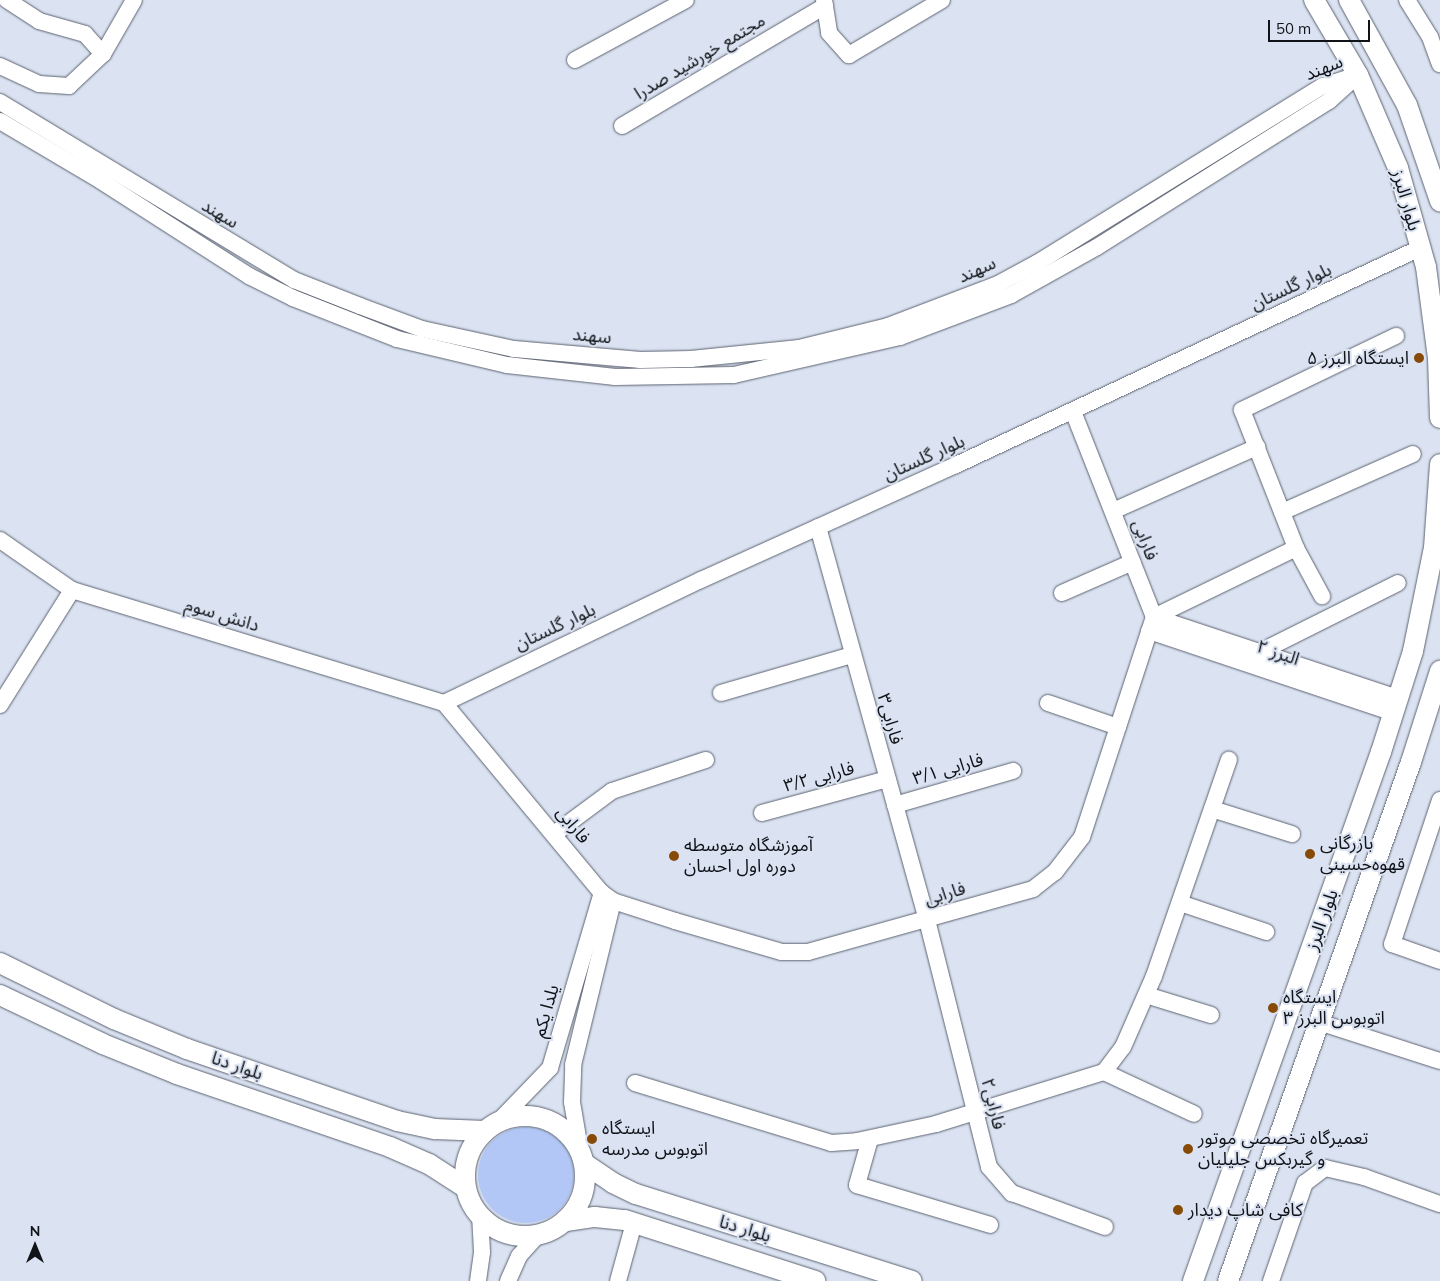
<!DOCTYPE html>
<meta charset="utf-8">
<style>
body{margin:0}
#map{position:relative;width:1440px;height:1281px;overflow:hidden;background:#dbe3f2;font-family:Mulish,"Noto Sans Arabic",sans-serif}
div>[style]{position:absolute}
.green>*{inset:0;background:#b2c7f5}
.round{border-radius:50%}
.roads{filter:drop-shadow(0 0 1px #5c6270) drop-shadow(0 0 1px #5c6270)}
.minor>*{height:16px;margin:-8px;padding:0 8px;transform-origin:8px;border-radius:8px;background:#fff}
.major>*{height:20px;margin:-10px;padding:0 10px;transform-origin:10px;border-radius:10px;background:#fff}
.major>.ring{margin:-10px;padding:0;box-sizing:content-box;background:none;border:20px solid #fff;border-radius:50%}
.dots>*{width:14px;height:14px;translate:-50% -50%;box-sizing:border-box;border:2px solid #dbe3f2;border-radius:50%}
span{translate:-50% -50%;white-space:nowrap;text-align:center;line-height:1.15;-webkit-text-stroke:4px #dbe3f2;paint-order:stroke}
.street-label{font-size:18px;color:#101318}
.poi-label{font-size:18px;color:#101318}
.right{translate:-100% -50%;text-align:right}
.left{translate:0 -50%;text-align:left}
.north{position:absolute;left:10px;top:1221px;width:50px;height:50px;-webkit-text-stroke:4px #dbe3f2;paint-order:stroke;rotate:0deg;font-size:14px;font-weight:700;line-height:20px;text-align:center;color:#101318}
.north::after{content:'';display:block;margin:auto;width:18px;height:22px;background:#101318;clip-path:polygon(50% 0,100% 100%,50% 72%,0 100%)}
.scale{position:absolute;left:1268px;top:20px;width:102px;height:22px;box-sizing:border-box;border:2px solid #101318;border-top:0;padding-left:6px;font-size:15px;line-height:18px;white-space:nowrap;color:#101318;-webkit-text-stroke:4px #dbe3f2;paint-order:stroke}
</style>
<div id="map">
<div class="green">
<div class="round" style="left:478px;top:1127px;width:96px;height:96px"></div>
</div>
<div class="roads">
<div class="minor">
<div style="left:7px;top:0;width:38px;rotate:33deg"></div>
<div style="left:39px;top:21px;width:48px;rotate:15.8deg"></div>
<div style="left:85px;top:34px;width:27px;rotate:48deg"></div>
<div style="left:824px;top:0;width:33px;rotate:81deg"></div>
<div style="left:829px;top:33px;width:30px;rotate:48deg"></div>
<div style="left:849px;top:55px;width:108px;rotate:-30.6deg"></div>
<div style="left:1407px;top:0;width:44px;rotate:58.1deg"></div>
<div style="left:1430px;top:37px;width:29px;rotate:70deg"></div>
<div style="left:575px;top:60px;width:126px;rotate:-28.4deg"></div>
<div style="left:0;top:66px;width:43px;rotate:24.8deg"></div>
<div style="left:39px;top:84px;width:30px;rotate:4deg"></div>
<div style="left:69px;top:86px;width:47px;rotate:-43.3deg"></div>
<div style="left:103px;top:54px;width:62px;rotate:-60.1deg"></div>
<div style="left:0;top:102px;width:344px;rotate:31.2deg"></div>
<div style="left:294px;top:280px;width:71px;rotate:21.5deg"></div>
<div style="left:360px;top:306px;width:66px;rotate:20.4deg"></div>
<div style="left:422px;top:329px;width:94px;rotate:12.3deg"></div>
<div style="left:514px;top:349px;width:127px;rotate:5deg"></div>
<div style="left:641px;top:360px;width:50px;rotate:-1.1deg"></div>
<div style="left:691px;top:359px;width:109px;rotate:-5.8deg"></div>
<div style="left:799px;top:348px;width:92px;rotate:-13.9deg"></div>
<div style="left:888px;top:326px;width:118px;rotate:-20.9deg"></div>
<div style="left:998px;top:284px;width:44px;rotate:-28.3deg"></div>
<div style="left:1037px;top:263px;width:336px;rotate:-31.8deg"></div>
<div style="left:1323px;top:86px;width:29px;rotate:-18deg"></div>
<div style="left:0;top:121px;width:117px;rotate:30.7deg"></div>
<div style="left:101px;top:181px;width:176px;rotate:32.7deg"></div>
<div style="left:249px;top:276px;width:49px;rotate:26.6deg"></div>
<div style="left:293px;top:298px;width:112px;rotate:21.5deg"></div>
<div style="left:397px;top:339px;width:113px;rotate:13.3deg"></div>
<div style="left:507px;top:365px;width:109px;rotate:6.3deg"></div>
<div style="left:615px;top:377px;width:119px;rotate:-1deg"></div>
<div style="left:734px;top:375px;width:170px;rotate:-12.9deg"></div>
<div style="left:900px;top:337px;width:119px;rotate:-20.7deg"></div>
<div style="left:1011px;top:295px;width:98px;rotate:-29.2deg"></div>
<div style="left:1097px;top:247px;width:274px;rotate:-32.2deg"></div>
<div style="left:1329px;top:101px;width:39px;rotate:-42deg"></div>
<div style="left:622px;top:126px;width:236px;rotate:-30.6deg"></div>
<div style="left:1113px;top:511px;width:158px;rotate:-24deg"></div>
<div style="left:1282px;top:512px;width:143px;rotate:-23.9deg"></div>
<div style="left:818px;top:527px;width:408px;rotate:74.5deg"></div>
<div style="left:927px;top:920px;width:255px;rotate:75.9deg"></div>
<div style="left:989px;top:1167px;width:35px;rotate:49deg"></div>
<div style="left:1012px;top:1193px;width:99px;rotate:20.1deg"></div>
<div style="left:0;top:540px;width:88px;rotate:34.8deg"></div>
<div style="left:72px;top:590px;width:389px;rotate:16.9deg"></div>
<div style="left:1296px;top:548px;width:55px;rotate:61.6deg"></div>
<div style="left:1062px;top:593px;width:77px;rotate:-23.6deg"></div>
<div style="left:1154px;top:617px;width:158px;rotate:-25.9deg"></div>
<div style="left:1296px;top:548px;width:148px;rotate:-111.4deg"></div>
<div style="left:1242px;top:410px;width:171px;rotate:-25.7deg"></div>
<div style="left:1154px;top:617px;width:257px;rotate:18.4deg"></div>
<div style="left:1149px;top:631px;width:258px;rotate:18.5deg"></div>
<div style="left:1260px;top:652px;width:154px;rotate:-26.6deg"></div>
<div style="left:721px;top:693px;width:136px;rotate:-16.2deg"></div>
<div style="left:444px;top:703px;width:247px;rotate:50.3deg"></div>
<div style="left:602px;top:893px;width:14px;rotate:36deg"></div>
<div style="left:613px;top:901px;width:65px;rotate:17.9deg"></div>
<div style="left:675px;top:921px;width:111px;rotate:16.2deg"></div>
<div style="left:782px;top:952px;width:26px"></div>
<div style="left:808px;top:952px;width:234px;rotate:-15.6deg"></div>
<div style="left:1033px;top:889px;width:28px;rotate:-38deg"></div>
<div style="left:1055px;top:872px;width:44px;rotate:-52.4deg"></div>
<div style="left:1082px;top:837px;width:231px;rotate:-71.9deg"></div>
<div style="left:1154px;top:617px;width:221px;rotate:-111.5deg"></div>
<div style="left:444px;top:703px;width:285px;rotate:-25.6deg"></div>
<div style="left:701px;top:580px;width:280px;rotate:-24.3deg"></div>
<div style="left:956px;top:465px;width:512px;rotate:-25.06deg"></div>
<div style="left:1048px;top:703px;width:74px;rotate:18.9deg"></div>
<div style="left:0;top:705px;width:136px;rotate:-57.9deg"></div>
<div style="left:1440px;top:800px;width:152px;rotate:108.4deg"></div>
<div style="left:1392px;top:944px;width:51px;rotate:19.5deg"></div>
<div style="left:895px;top:805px;width:123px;rotate:-16.1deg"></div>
<div style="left:1212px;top:809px;width:84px;rotate:17.4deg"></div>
<div style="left:762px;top:813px;width:130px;rotate:-15.2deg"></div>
<div style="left:554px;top:834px;width:72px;rotate:-36.6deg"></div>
<div style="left:612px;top:791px;width:99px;rotate:-18.3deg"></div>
<div style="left:1180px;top:903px;width:91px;rotate:18.6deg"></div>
<div style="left:1146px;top:995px;width:68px;rotate:17.1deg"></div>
<div style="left:1319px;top:1022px;width:127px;rotate:17.9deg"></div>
<div style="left:1104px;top:1072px;width:99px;rotate:25deg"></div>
<div style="left:635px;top:1083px;width:205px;rotate:17deg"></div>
<div style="left:831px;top:1143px;width:26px;rotate:-4deg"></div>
<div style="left:857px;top:1141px;width:81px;rotate:-12.1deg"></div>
<div style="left:936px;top:1124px;width:176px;rotate:-17.2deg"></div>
<div style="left:1104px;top:1072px;width:31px;rotate:-53deg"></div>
<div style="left:1123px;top:1047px;width:77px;rotate:-66.4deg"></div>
<div style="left:1154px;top:976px;width:229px;rotate:-70.9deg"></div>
<div style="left:498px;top:1122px;width:75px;rotate:-46.1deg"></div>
<div style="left:550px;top:1068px;width:183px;rotate:-73.5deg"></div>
<div style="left:870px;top:1139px;width:48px;rotate:105.8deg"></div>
<div style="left:857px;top:1185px;width:139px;rotate:16.7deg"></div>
<div style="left:580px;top:1149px;width:48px;rotate:-99.7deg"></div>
<div style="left:572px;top:1102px;width:37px;rotate:-88deg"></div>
<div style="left:573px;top:1065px;width:169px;rotate:-76.3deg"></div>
<div style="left:478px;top:1281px;width:29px;rotate:-82deg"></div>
<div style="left:482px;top:1252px;width:36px;rotate:-93deg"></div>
<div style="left:508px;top:1281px;width:27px;rotate:-66deg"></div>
<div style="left:519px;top:1256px;width:28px;rotate:-48deg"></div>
<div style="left:618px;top:1281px;width:60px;rotate:-74.6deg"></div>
<div style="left:1271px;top:1281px;width:104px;rotate:-70.9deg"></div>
<div style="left:1305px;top:1183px;width:25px;rotate:-37deg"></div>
<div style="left:1325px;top:1168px;width:40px;rotate:13deg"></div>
<div style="left:1364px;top:1177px;width:81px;rotate:19.6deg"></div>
</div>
<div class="major">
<div style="left:1314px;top:0;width:87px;rotate:59.6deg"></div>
<div style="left:1358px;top:75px;width:101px;rotate:66.7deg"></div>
<div style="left:1398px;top:168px;width:103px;rotate:74.2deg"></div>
<div style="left:1426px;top:267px;width:92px;rotate:82.5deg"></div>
<div style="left:1438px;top:358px;width:60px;rotate:88.1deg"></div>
<div style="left:1349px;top:0;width:120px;rotate:61.1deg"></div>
<div style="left:1407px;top:105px;width:102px;rotate:71deg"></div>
<div style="left:0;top:963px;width:127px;rotate:26.2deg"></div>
<div style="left:114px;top:1019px;width:79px;rotate:22.3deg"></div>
<div style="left:187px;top:1049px;width:222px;rotate:18.9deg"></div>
<div style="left:397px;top:1121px;width:39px;rotate:12deg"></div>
<div style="left:435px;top:1129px;width:50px;rotate:2.3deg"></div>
<div style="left:0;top:995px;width:114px;rotate:25.4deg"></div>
<div style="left:103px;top:1044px;width:80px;rotate:22.1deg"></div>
<div style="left:177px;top:1074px;width:225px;rotate:18.9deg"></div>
<div style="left:390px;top:1147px;width:43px;rotate:23.6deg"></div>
<div style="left:429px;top:1164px;width:44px;rotate:33deg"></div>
<div class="ring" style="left:465px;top:1116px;width:100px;height:100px"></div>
<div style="left:585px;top:1164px;width:34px;rotate:34deg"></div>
<div style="left:613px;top:1183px;width:25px;rotate:26deg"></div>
<div style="left:636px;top:1194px;width:289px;rotate:17.5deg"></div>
<div style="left:566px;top:1221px;width:29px;rotate:-8deg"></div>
<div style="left:595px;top:1217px;width:30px;rotate:6deg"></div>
<div style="left:625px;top:1220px;width:200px;rotate:17.8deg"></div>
<div style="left:1193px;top:1281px;width:561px;rotate:-70.44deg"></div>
<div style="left:1381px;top:752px;width:106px;rotate:-72.4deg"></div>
<div style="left:1413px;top:651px;width:105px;rotate:-78.5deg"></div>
<div style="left:1434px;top:548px;width:84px;rotate:-85.9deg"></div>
<div style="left:1228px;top:1281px;width:550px;rotate:-70.58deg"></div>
<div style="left:1411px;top:762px;width:96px;rotate:-72.3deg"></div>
</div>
</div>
<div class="dots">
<div style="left:1419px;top:358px;background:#874a07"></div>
<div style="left:1310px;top:854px;background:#874a07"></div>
<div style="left:674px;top:856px;background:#874a07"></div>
<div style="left:1273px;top:1008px;background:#874a07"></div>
<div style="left:592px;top:1139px;background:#874a07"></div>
<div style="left:1188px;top:1149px;background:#874a07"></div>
<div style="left:1178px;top:1210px;background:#874a07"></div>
</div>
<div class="street-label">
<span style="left:700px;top:57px;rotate:-31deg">مجتمع خورشید صدرا</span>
<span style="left:1324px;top:68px;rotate:-22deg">سهند</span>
<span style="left:1406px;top:200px;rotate:74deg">بلوار البرز</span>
<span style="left:220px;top:214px;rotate:31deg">سهند</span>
<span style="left:977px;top:270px;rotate:-24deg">سهند</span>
<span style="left:1291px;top:287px;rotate:-25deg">بلوار گلستان</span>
<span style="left:592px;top:336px;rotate:5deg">سهند</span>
<span style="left:924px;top:458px;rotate:-24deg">بلوار گلستان</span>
<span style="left:1145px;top:540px;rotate:69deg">فارابی</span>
<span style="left:222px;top:615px;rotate:17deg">دانش سوم</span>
<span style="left:555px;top:627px;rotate:-25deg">بلوار گلستان</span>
<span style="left:1278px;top:653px;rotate:19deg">البرز ۲</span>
<span style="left:890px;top:719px;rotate:74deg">فارابی۳</span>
<span style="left:948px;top:769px;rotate:-16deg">فارابی ۳/۱</span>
<span style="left:819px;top:777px;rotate:-15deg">فارابی ۳/۲</span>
<span style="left:573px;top:825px;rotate:51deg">فارابی</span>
<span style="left:945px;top:894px;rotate:-17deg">فارابی</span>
<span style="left:1322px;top:920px;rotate:-70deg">بلوار البرز</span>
<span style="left:546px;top:1011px;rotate:-74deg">یلدا یکم</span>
<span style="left:237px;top:1066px;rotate:19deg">بلوار دنا</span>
<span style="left:993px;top:1104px;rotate:76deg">فارابی۲</span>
<span style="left:745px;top:1229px;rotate:17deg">بلوار دنا</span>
</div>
<div class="poi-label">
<span class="right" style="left:1409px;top:358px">ایستگاه البرز ۵</span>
<span class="left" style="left:1320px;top:854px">بازرگانی<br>قهوه‌حسینی</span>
<span class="left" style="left:684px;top:856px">آموزشگاه متوسطه<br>دوره اول احسان</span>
<span class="left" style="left:1283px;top:1008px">ایستگاه<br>اتوبوس البرز ۳</span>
<span class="left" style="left:602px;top:1139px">ایستگاه<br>اتوبوس مدرسه</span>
<span class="left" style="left:1198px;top:1149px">تعمیرگاه تخصصی موتور<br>و گیربکس جلیلیان</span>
<span class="left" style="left:1188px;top:1210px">کافی شاپ دیدار</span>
</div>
<div class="north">N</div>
<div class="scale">50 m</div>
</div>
